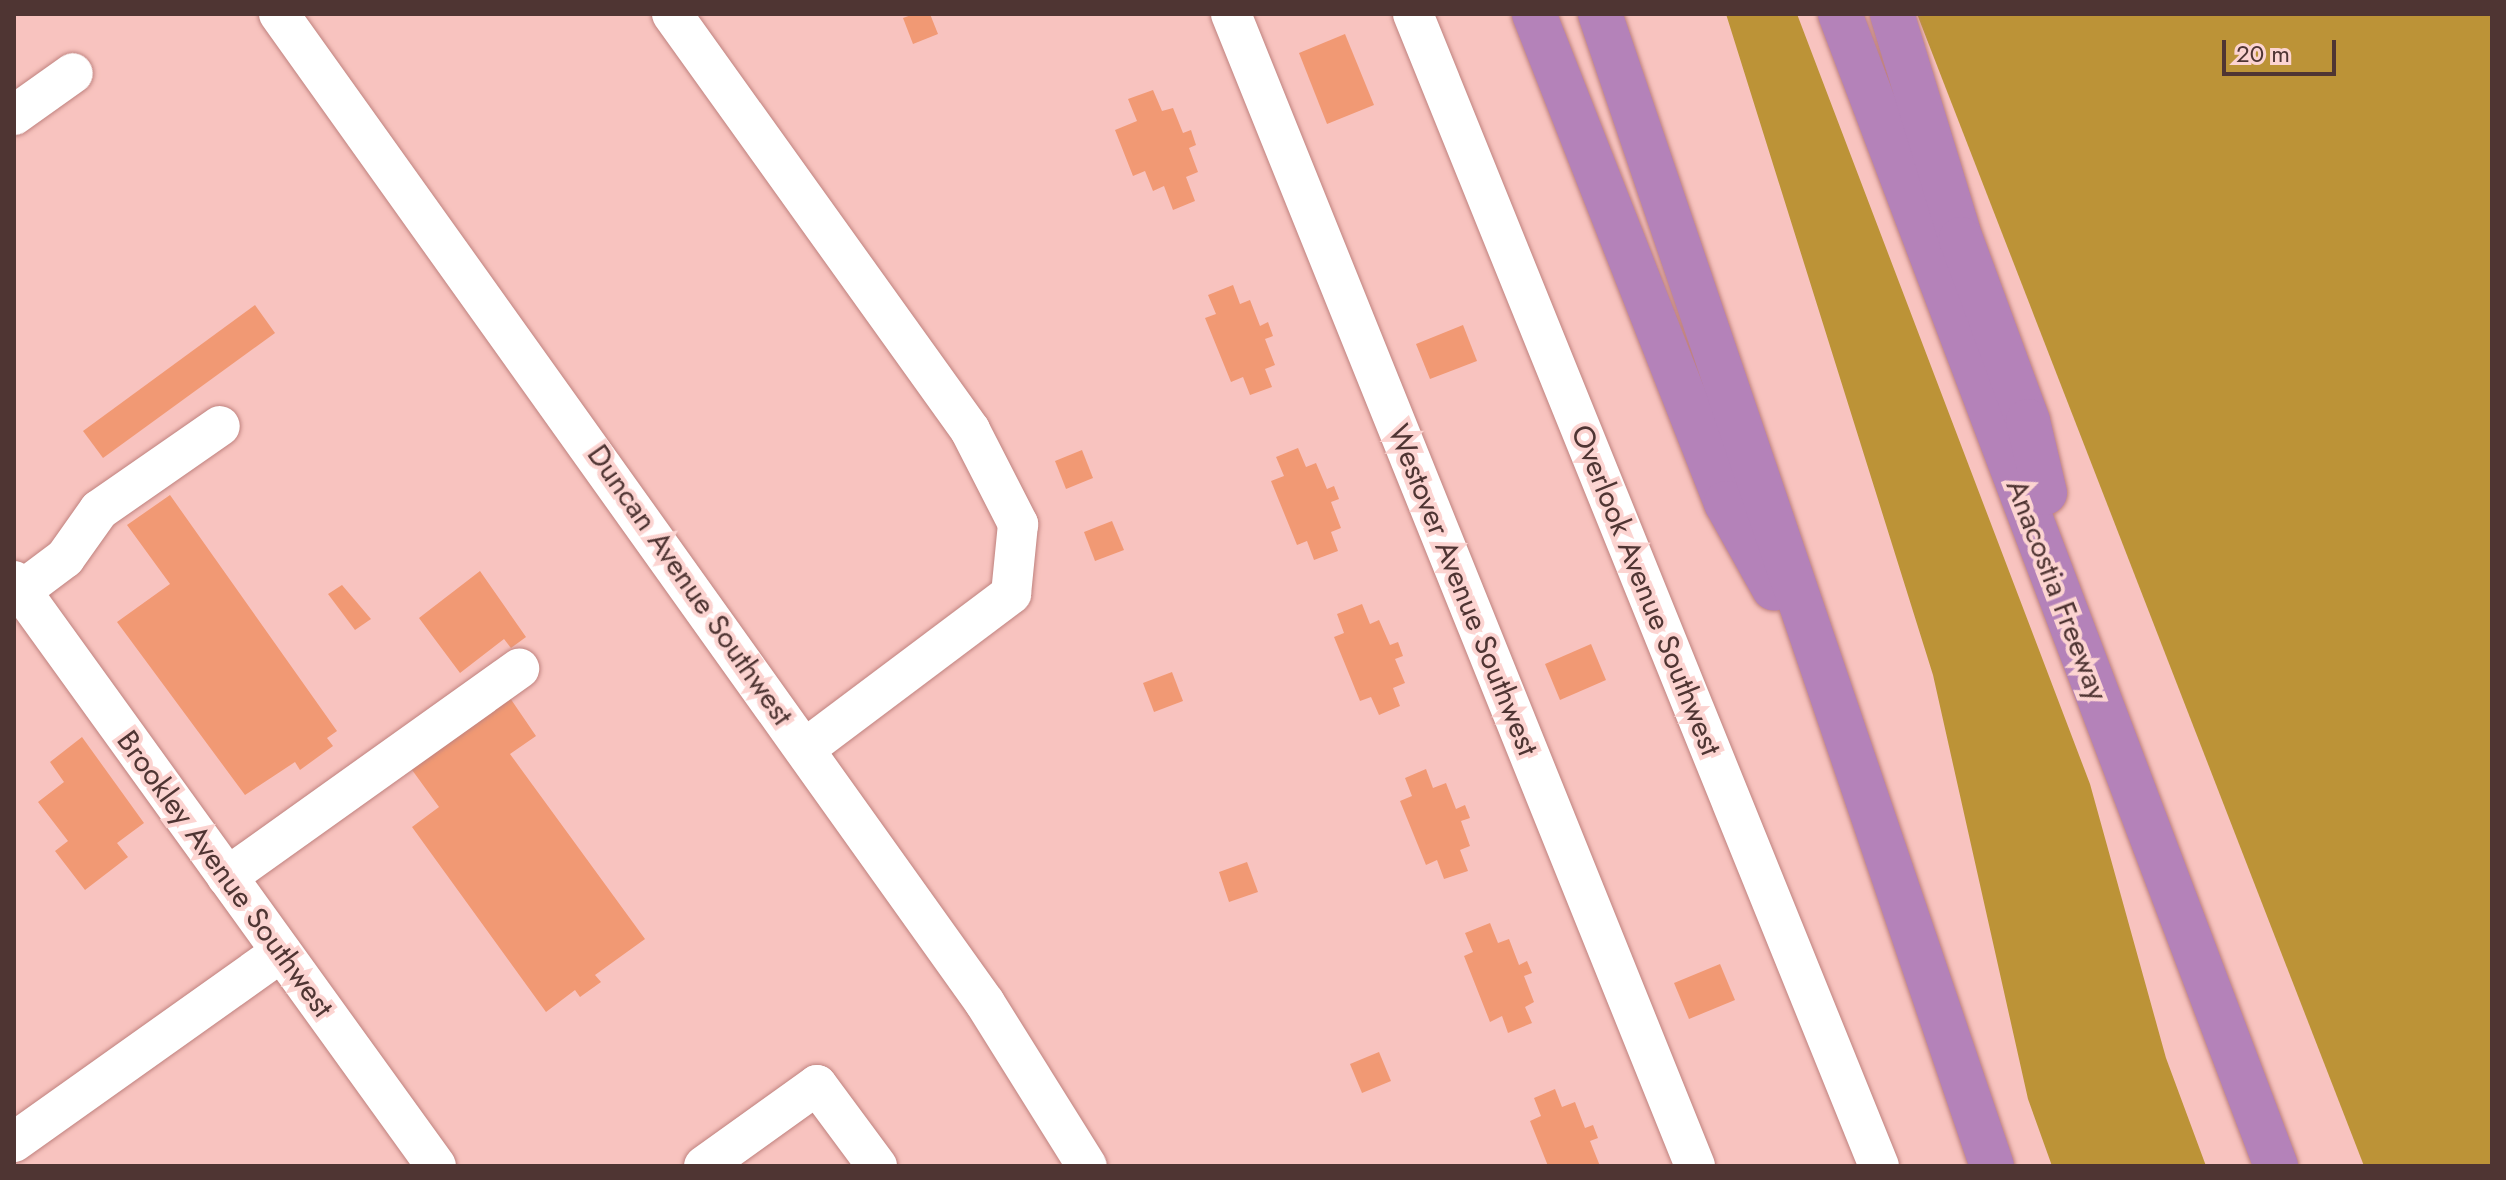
<!DOCTYPE html>
<style>
body{margin:0}
#map{position:relative;width:2506px;height:1180px;overflow:hidden;background:#f8c3bf;font-family:Jost,sans-serif}
div>[style]{position:absolute}
.forest>*{inset:0;background:#bc9337}
.building>*{inset:0;background:#f19974}
.roads{filter:drop-shadow(0 0 2px #bf827e) drop-shadow(0 0 2px #bf827e)}
.minor>*{height:40px;margin:-20px;padding:0 20px;transform-origin:20px;border-radius:20px;background:#fff}
.highway>*{height:44px;margin:-22px;padding:0 22px;transform-origin:22px;border-radius:22px;background:#b482b9}
span{translate:-50% -50%;white-space:nowrap;text-align:center;line-height:1.15;-webkit-text-stroke:8px #fcd4d1;paint-order:stroke}
.street-label{font-size:30px;color:#4f3533}
.frame{position:absolute;inset:0;border:16px solid #4f3533;pointer-events:none}
.scale{position:absolute;left:2222px;top:40px;width:114px;height:36px;box-sizing:border-box;border:4px solid #4f3533;border-top:0;padding-left:10px;font-size:24px;line-height:28px;white-space:nowrap;color:#4f3533;-webkit-text-stroke:6px #fcd4d1;paint-order:stroke}
</style>
<div id="map">
<div class="forest">
<div style="clip-path:polygon(1726px 14px,1797px 14px,2090px 784px,2166px 1058px,2206px 1166px,2052px 1166px,2028px 1099px,1933px 675px)"></div>
<div style="clip-path:polygon(1917px 14px,2492px 14px,2492px 1166px,2364px 1166px)"></div>
</div>
<div class="building">
<div style="clip-path:polygon(914px 14px,930px 14px,938px 34px,913px 44px,903px 18px)"></div>
<div style="clip-path:polygon(1345px 34px,1374px 105px,1327px 124px,1299px 53px)"></div>
<div style="clip-path:polygon(1153px 90px,1162px 111px,1173px 108px,1183px 133px,1191px 130px,1196px 145px,1189px 148px,1198px 172px,1186px 177px,1195px 201px,1173px 210px,1164px 186px,1153px 191px,1145px 171px,1133px 176px,1115px 130px,1137px 121px,1128px 99px)"></div>
<div style="clip-path:polygon(1233px 285px,1240px 304px,1250px 300px,1260px 326px,1268px 322px,1273px 336px,1265px 339px,1275px 365px,1265px 369px,1272px 387px,1250px 395px,1243px 377px,1231px 382px,1205px 318px,1216px 314px,1208px 295px)"></div>
<div style="clip-path:polygon(255px 305px,275px 333px,103px 458px,83px 431px)"></div>
<div style="clip-path:polygon(1463px 325px,1477px 361px,1430px 379px,1416px 344px)"></div>
<div style="clip-path:polygon(1298px 448px,1306px 467px,1316px 463px,1327px 489px,1334px 486px,1339px 499px,1331px 502px,1341px 528px,1331px 532px,1338px 551px,1314px 560px,1307px 541px,1297px 545px,1271px 481px,1284px 476px,1276px 457px)"></div>
<div style="clip-path:polygon(1082px 450px,1093px 478px,1066px 489px,1055px 461px)"></div>
<div style="clip-path:polygon(170px 495px,337px 731px,327px 738px,333px 746px,300px 770px,295px 762px,245px 795px,117px 622px,170px 584px,127px 525px)"></div>
<div style="clip-path:polygon(1112px 521px,1124px 550px,1095px 561px,1084px 532px)"></div>
<div style="clip-path:polygon(480px 571px,526px 637px,511px 648px,504px 639px,460px 673px,419px 618px)"></div>
<div style="clip-path:polygon(342px 585px,371px 619px,355px 630px,328px 594px)"></div>
<div style="clip-path:polygon(1362px 604px,1370px 624px,1379px 620px,1390px 645px,1398px 642px,1403px 656px,1395px 659px,1405px 683px,1393px 688px,1400px 706px,1379px 715px,1371px 697px,1360px 701px,1334px 637px,1344px 633px,1337px 614px)"></div>
<div style="clip-path:polygon(1591px 644px,1606px 680px,1560px 700px,1545px 664px)"></div>
<div style="clip-path:polygon(1172px 672px,1183px 701px,1154px 712px,1143px 683px)"></div>
<div style="clip-path:polygon(506px 692px,536px 736px,510px 754px,645px 939px,595px 975px,601px 982px,580px 997px,575px 990px,546px 1012px,412px 827px,439px 807px,407px 763px)"></div>
<div style="clip-path:polygon(82px 737px,144px 823px,117px 843px,128px 857px,85px 890px,55px 851px,68px 841px,38px 802px,64px 782px,50px 762px)"></div>
<div style="clip-path:polygon(1426px 769px,1433px 788px,1446px 783px,1456px 809px,1465px 805px,1470px 818px,1461px 821px,1470px 846px,1460px 850px,1468px 871px,1444px 879px,1437px 860px,1426px 865px,1400px 801px,1412px 796px,1405px 778px)"></div>
<div style="clip-path:polygon(1247px 862px,1258px 892px,1229px 902px,1219px 872px)"></div>
<div style="clip-path:polygon(1490px 923px,1498px 943px,1509px 939px,1519px 965px,1527px 961px,1532px 973px,1524px 976px,1534px 1002px,1525px 1007px,1532px 1023px,1508px 1033px,1502px 1016px,1490px 1022px,1464px 956px,1473px 952px,1465px 933px)"></div>
<div style="clip-path:polygon(1720px 964px,1735px 1000px,1689px 1019px,1674px 983px)"></div>
<div style="clip-path:polygon(1379px 1052px,1391px 1081px,1362px 1093px,1350px 1064px)"></div>
<div style="clip-path:polygon(1555px 1089px,1562px 1107px,1575px 1102px,1585px 1128px,1593px 1125px,1598px 1138px,1590px 1141px,1600px 1166px,1548px 1166px,1530px 1121px,1541px 1116px,1534px 1098px)"></div>
</div>
<div class="roads">
<div class="minor">
<div style="left:279px;top:14px;width:1215px;rotate:54.48deg"></div>
<div style="left:985px;top:1003px;width:192px;rotate:58deg"></div>
<div style="left:672px;top:14px;width:512px;rotate:54.38deg"></div>
<div style="left:970px;top:430px;width:106px;rotate:62.9deg"></div>
<div style="left:1018px;top:524px;width:70px;rotate:95.7deg"></div>
<div style="left:1011px;top:594px;width:256px;rotate:143.1deg"></div>
<div style="left:1231px;top:14px;width:1242px;rotate:68.06deg"></div>
<div style="left:1413px;top:14px;width:1243px;rotate:67.98deg"></div>
<div style="left:14px;top:115px;width:72px;rotate:-35.4deg"></div>
<div style="left:14px;top:581px;width:721px;rotate:54.19deg"></div>
<div style="left:21px;top:591px;width:55px;rotate:-36.9deg"></div>
<div style="left:65px;top:558px;width:59px;rotate:-54.7deg"></div>
<div style="left:99px;top:510px;width:147px;rotate:-34.8deg"></div>
<div style="left:227px;top:877px;width:359px;rotate:-35.5deg"></div>
<div style="left:14px;top:1142px;width:328px;rotate:-35.4deg"></div>
<div style="left:704px;top:1166px;width:139px;rotate:-35.6deg"></div>
<div style="left:817px;top:1085px;width:101px;rotate:53.5deg"></div>
</div>
<div class="highway">
<div style="left:1534px;top:14px;width:525px;rotate:68.56deg"></div>
<div style="left:1726px;top:503px;width:98px;rotate:60.8deg"></div>
<div style="left:1600px;top:14px;width:1217px;rotate:71.21deg"></div>
<div style="left:1840px;top:14px;width:1232px;rotate:69.27deg"></div>
<div style="left:1892px;top:14px;width:235px;rotate:73deg"></div>
<div style="left:1961px;top:239px;width:194px;rotate:69.8deg"></div>
<div style="left:2028px;top:421px;width:74px;rotate:76.7deg"></div>
</div>
</div>
<div class="street-label">
<span style="left:690px;top:585px;rotate:55deg">Duncan Avenue Southwest</span>
<span style="left:1463px;top:590px;rotate:68deg">Westover Avenue Southwest</span>
<span style="left:1646px;top:590px;rotate:68deg">Overlook Avenue Southwest</span>
<span style="left:2057px;top:590px;rotate:69deg">Anacostia Freeway</span>
<span style="left:225px;top:874px;rotate:54deg">Brookley Avenue Southwest</span>
</div>
<div class="frame"></div>
<div class="scale">20 m</div>
</div>
